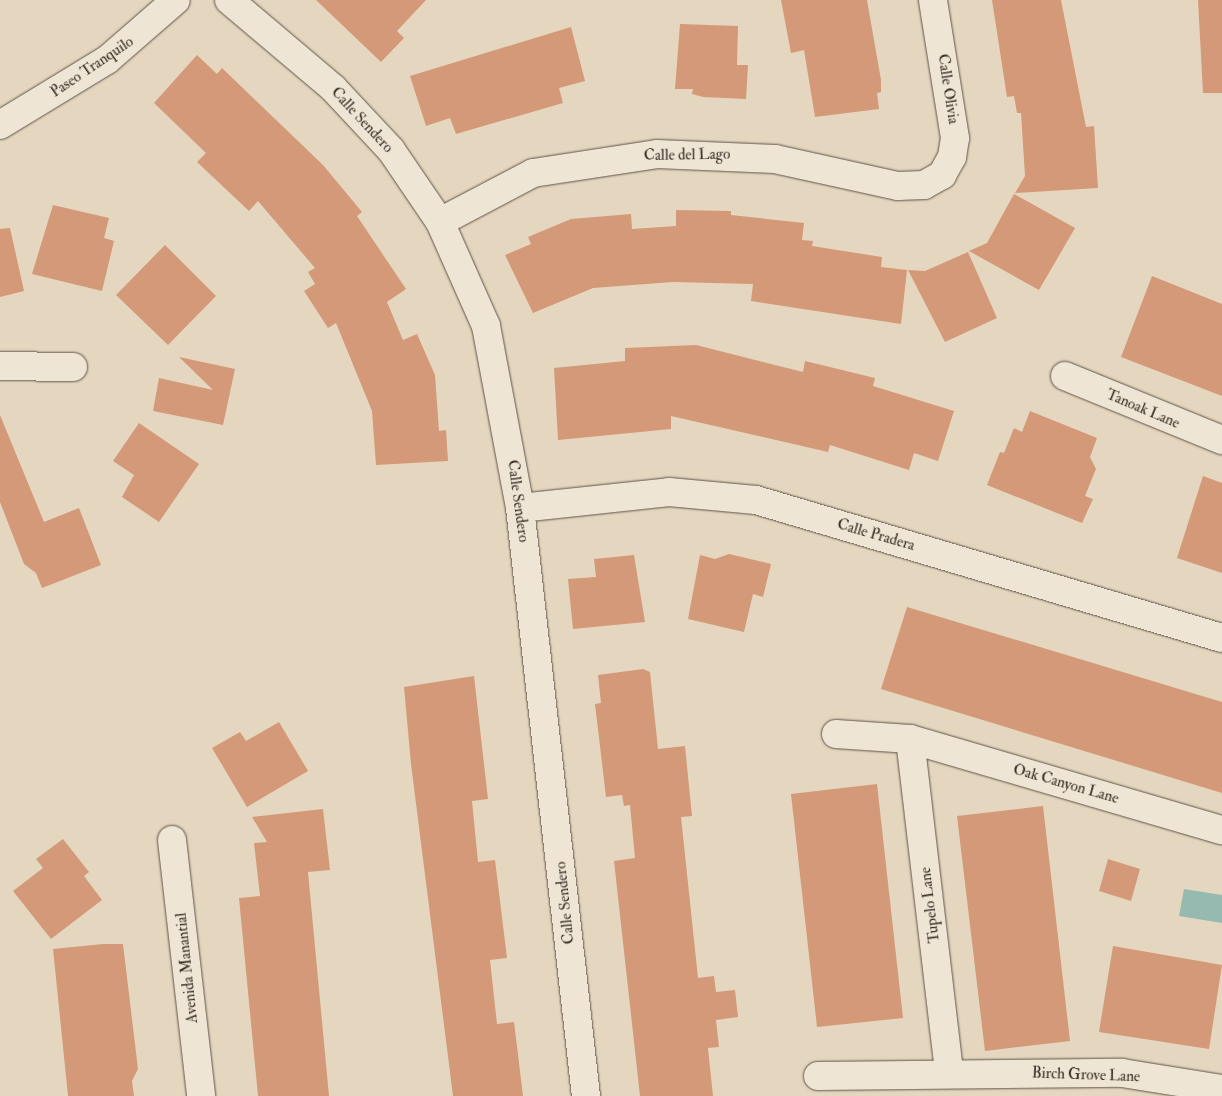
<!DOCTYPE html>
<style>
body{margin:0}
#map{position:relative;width:1222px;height:1096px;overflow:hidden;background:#e5d7bf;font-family:"IM FELL Double Pica",serif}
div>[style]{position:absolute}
.water>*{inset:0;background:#96bab0}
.building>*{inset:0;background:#d39978}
.roads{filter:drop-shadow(0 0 1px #605448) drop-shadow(0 0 1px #605448)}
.minor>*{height:28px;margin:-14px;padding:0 14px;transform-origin:14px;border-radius:14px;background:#eee5d5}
span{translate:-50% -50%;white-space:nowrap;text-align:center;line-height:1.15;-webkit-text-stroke:4px #eee5d5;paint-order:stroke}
.street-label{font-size:15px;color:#332920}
</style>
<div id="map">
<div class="water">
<div style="clip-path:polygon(1184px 889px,1222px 895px,1222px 923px,1179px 916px)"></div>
</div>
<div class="building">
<div style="clip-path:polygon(316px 0,426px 0,397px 31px,404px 38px,381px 62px)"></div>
<div style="clip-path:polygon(781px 0,867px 0,881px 80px,881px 92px,877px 93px,879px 109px,815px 117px,804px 50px,791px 53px)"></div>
<div style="clip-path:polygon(992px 0,1061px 0,1086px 127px,1094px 126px,1098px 188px,1015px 193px,1025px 176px,1021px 113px,1017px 113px,1014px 96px,1007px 97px)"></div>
<div style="clip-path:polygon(1198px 0,1222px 0,1222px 93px,1203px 93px)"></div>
<div style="clip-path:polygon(680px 24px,738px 26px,737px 65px,748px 65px,746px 99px,703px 97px,692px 94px,693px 89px,675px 89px)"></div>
<div style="clip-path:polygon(571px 27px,585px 81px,559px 88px,563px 103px,456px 134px,450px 118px,426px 126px,410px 76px)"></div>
<div style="clip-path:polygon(197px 55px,217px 74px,222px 68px,323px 165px,362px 212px,357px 216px,406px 289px,387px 302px,403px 340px,417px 334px,435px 375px,439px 431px,446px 430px,448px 461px,376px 465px,372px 411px,336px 323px,328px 328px,304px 291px,315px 284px,308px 272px,315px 268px,258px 201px,249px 211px,197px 162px,206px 153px,154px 103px)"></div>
<div style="clip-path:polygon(1014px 194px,1075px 228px,1039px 290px,969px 251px,987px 243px)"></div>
<div style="clip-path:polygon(53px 205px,109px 218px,104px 238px,114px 241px,102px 291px,32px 274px)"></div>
<div style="clip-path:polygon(676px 210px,731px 211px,731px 215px,804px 223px,802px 240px,813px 241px,812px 246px,882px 257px,881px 267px,907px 270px,901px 324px,751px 301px,753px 284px,673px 282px,593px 288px,533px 313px,505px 255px,531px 244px,528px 237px,571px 219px,631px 214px,632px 229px,676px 226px)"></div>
<div style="clip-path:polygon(10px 228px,24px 291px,0 297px,0 229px)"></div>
<div style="clip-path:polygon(165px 245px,216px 296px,168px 345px,116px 295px)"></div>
<div style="clip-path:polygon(968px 252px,997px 318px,945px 342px,908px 270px,925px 271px)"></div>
<div style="clip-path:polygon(1152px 276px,1222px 304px,1222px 396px,1121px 357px)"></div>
<div style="clip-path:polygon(696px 345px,803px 372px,805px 361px,875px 378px,873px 386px,954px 411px,938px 461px,914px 453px,909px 470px,830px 445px,828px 452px,671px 416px,671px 429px,558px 440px,554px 368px,625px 361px,625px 348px)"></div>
<div style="clip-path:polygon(179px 357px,235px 369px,223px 425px,153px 411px,159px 378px,213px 390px)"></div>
<div style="clip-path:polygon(1030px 411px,1097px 438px,1090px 457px,1096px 469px,1085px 496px,1093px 499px,1082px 523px,987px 485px,1000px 452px,1004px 453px,1014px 428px,1022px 432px)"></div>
<div style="clip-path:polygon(0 415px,44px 522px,79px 508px,101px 565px,42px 588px,36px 573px,24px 564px,0 502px)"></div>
<div style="clip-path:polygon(139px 423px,199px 464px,159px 522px,122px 497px,134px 475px,113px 461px)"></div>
<div style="clip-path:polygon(1203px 476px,1222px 483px,1222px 573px,1177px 558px)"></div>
<div style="clip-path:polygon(729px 554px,771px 564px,763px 597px,753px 594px,744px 632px,688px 619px,700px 555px,715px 559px)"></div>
<div style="clip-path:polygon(634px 555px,645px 622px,573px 629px,568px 579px,596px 577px,594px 559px)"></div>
<div style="clip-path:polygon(907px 607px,1222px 702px,1222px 793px,881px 689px)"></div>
<div style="clip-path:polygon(643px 669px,650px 672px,658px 749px,685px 746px,692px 816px,681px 817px,698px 978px,714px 976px,716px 992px,735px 990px,738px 1017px,716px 1020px,719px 1047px,708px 1048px,713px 1096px,640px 1096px,614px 861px,635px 858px,630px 805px,624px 806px,622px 795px,606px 797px,595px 704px,601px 703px,598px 675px)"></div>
<div style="clip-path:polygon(474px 676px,488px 799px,472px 801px,478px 862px,495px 860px,507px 958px,490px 960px,497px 1024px,514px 1022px,523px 1096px,453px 1096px,411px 764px,404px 687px)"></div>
<div style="clip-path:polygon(279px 722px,308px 771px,247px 807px,212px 748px,240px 732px,246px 741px)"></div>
<div style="clip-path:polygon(877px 784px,903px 1018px,817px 1027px,791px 794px)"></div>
<div style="clip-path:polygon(1043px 806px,1070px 1041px,985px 1051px,957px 816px)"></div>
<div style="clip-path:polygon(323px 809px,330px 870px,308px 872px,329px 1096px,258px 1096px,239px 898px,260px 896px,254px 843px,267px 842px,252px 817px)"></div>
<div style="clip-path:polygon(63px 839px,89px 872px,84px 876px,102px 900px,51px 939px,13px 891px,43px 868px,36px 859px)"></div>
<div style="clip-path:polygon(1108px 859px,1140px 869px,1131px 901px,1099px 891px)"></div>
<div style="clip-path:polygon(103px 944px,123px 944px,138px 1069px,132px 1081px,134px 1096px,68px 1096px,53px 949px)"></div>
<div style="clip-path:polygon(1113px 946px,1222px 965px,1209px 1049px,1099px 1032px)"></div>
</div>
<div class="roads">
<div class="minor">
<div style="left:229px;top:0;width:136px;rotate:40.2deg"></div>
<div style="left:333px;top:88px;width:85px;rotate:46.9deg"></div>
<div style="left:391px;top:150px;width:87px;rotate:55.8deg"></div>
<div style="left:440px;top:222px;width:114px;rotate:66.1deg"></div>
<div style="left:486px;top:326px;width:185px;rotate:79.4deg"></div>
<div style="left:520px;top:508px;width:592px;rotate:83.6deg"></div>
<div style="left:0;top:125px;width:125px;rotate:-31.3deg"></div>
<div style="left:107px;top:60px;width:91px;rotate:-41deg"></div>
<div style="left:440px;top:222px;width:105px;rotate:-27.8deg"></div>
<div style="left:533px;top:173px;width:125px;rotate:-8.7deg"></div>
<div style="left:657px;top:154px;width:118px;rotate:2.4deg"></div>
<div style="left:775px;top:159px;width:126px;rotate:12.4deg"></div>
<div style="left:898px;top:186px;width:26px;rotate:-2deg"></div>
<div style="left:924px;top:185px;width:21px;rotate:-29deg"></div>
<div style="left:942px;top:175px;width:21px;rotate:-61deg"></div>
<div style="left:952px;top:157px;width:19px;rotate:-81deg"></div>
<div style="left:955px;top:138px;width:140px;rotate:-99.1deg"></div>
<div style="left:0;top:366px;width:73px;rotate:0.8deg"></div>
<div style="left:1065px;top:376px;width:170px;rotate:22.2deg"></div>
<div style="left:520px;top:508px;width:150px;rotate:-6.1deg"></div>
<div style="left:669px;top:492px;width:87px;rotate:5.3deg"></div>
<div style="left:756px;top:500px;width:486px;rotate:16.5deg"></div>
<div style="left:836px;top:734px;width:74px;rotate:3.9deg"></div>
<div style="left:910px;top:739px;width:325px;rotate:16.3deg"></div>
<div style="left:910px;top:739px;width:335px;rotate:83.3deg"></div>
<div style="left:172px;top:840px;width:258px;rotate:83.5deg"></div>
<div style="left:818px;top:1076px;width:304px;rotate:-0.6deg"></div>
<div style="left:1122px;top:1073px;width:101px;rotate:9.1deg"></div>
</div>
</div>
<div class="street-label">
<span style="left:92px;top:67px;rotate:-34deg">Paseo Tranquilo</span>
<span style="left:948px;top:89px;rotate:81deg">Calle Olivia</span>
<span style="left:362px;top:120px;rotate:47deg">Calle Sendero</span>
<span style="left:687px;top:155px;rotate:-1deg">Calle del Lago</span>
<span style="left:1143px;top:409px;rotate:23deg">Tanoak Lane</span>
<span style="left:518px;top:501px;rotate:82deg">Calle Sendero</span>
<span style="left:876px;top:535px;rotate:16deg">Calle Pradera</span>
<span style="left:1066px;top:784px;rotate:16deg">Oak Canyon Lane</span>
<span style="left:565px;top:903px;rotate:-96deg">Calle Sendero</span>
<span style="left:930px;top:905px;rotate:-97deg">Tupelo Lane</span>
<span style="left:187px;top:968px;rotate:-96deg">Avenida Manantial</span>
<span style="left:1086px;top:1075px;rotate:2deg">Birch Grove Lane</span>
</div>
</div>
